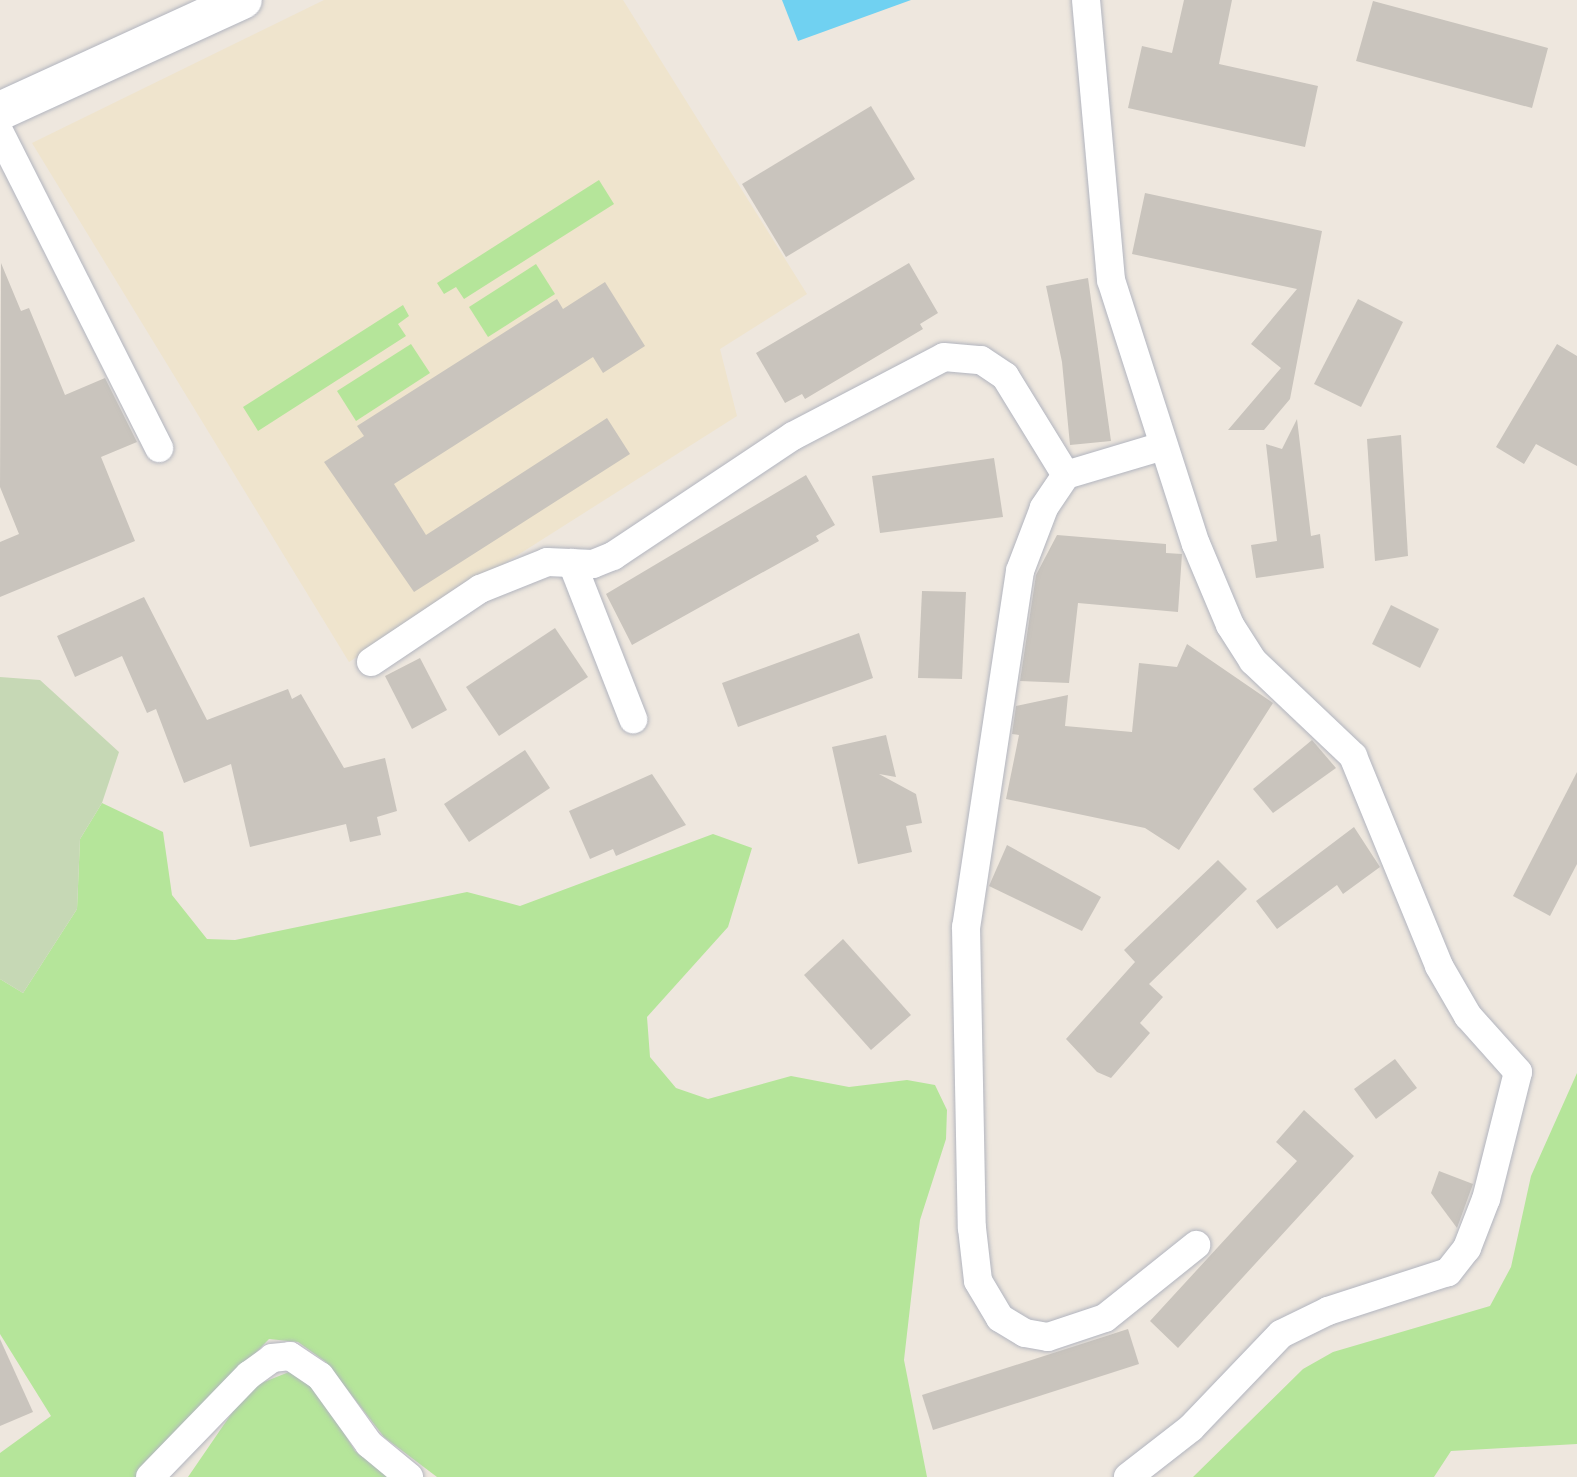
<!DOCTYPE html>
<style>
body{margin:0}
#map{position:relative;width:1577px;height:1477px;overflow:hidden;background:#eee7de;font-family:Barlow,sans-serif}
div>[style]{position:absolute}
.education>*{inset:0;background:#efe4cd}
.green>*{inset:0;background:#b5e59a}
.cemetery>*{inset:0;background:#c6d8b5}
.water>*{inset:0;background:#70d1f1}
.building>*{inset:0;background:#c9c4bd}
.roads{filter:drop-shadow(0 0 2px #b2b5bf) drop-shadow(0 0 2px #b2b5bf)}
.street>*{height:28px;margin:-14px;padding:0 14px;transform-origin:14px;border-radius:14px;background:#fff}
.secondary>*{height:38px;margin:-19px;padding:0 19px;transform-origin:19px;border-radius:19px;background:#fff}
span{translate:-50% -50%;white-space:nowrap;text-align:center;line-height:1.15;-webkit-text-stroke:7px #fff;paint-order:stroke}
</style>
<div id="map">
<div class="education">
<div style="clip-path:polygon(324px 0,623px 0,807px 294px,720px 349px,737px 416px,349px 662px,32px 143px)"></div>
</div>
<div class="green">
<div style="clip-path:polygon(599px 180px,614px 204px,464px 299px,456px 287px,444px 294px,437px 283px)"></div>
<div style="clip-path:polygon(536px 264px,555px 294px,488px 337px,469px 307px)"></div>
<div style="clip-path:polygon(403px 305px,409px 316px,398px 324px,406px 336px,258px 431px,243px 407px)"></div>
<div style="clip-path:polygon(411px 344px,430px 373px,356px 421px,337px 391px)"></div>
<div style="clip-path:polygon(102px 803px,163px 832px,172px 895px,207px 939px,235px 940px,467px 892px,520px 906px,713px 834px,752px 848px,728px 927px,647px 1017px,650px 1057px,676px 1088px,708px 1099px,791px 1076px,849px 1087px,907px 1080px,935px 1085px,947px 1110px,946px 1139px,920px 1220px,904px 1360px,927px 1477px,437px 1477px,384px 1437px,326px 1362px,298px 1342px,269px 1339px,136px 1477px,0 1477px,0 1453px,51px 1416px,0 1334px,0 979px,23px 993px,77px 909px,80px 839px)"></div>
<div style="clip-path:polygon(1577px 1073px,1577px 1444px,1451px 1451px,1434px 1477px,1193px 1477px,1303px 1369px,1333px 1352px,1490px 1306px,1511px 1267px,1531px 1176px)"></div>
<div style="clip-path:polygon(289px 1372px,315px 1386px,355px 1451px,388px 1477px,188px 1477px,249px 1388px)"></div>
</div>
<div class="cemetery">
<div style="clip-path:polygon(0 677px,40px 680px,119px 752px,102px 803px,80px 839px,77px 909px,23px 993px,0 979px)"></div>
</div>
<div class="water">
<div style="clip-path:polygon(782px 0,911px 0,798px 41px)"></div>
</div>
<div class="building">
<div style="clip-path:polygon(1184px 0,1232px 0,1219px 64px,1318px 86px,1305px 147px,1128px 108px,1142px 46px,1172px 53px)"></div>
<div style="clip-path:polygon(1373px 1px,1548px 48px,1532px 108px,1356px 61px)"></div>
<div style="clip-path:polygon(871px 106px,915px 179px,786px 257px,742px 184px)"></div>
<div style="clip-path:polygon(1145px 193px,1322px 231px,1290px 399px,1264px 430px,1228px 430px,1281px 368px,1251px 344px,1297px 289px,1132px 254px)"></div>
<div style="clip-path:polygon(1px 263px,21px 311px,29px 308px,65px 395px,105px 378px,137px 442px,101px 457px,135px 541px,0 597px,0 542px,19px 534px,0 487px)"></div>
<div style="clip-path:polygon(909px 263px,938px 313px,920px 324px,923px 329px,805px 399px,802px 394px,785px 403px,756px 353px)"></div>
<div style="clip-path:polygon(1088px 278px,1111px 441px,1070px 445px,1062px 362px,1046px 286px)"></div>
<div style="clip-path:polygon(605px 282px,645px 346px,603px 373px,593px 357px,394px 484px,426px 535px,607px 418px,630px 454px,414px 592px,324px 462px,364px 436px,357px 426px,557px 299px,563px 309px)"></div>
<div style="clip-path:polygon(1358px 299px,1403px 322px,1361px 407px,1314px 384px)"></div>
<div style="clip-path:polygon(1557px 344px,1577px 356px,1577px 466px,1536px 444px,1524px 464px,1496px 447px)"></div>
<div style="clip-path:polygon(1297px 419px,1311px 536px,1320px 534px,1324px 568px,1256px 578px,1251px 545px,1277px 541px,1266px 444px,1282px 449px)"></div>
<div style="clip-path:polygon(1401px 435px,1408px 556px,1375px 561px,1367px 439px)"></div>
<div style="clip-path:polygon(994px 458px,1003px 517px,880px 533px,872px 476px)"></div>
<div style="clip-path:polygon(806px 475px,835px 525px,816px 536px,819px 541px,632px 645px,606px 594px)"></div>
<div style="clip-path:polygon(1057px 535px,1166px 544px,1166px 553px,1182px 554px,1178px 612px,1078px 603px,1069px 683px,1020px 681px,1036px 575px)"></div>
<div style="clip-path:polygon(922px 591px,966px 592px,962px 679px,918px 678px)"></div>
<div style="clip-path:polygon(144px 597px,207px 720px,288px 689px,292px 699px,301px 694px,344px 768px,385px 758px,397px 811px,377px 817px,381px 835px,350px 842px,346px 824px,250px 847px,231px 764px,184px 783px,156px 709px,147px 713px,122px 656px,75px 677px,57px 636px)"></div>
<div style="clip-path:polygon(1391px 605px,1439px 629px,1420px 668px,1372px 644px)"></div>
<div style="clip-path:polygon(555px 628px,588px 677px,499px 736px,466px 687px)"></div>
<div style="clip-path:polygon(859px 633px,873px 678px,738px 727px,722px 683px)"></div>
<div style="clip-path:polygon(1187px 644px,1273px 703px,1179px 850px,1145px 828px,1006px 799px,1019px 735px,1012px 734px,1016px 706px,1068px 695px,1065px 726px,1132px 732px,1139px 663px,1177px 667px)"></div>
<div style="clip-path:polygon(420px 658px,447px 710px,412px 729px,385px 676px)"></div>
<div style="clip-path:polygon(886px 735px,896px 777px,879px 774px,916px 794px,922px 823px,906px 826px,912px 852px,858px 864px,832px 747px)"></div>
<div style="clip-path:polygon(1312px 740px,1336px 768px,1273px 813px,1253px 789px)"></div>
<div style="clip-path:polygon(525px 750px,550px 788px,469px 842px,444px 804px)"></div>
<div style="clip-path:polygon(1577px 772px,1577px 864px,1550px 916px,1513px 896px)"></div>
<div style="clip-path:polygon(652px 774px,686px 825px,616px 856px,613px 849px,590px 859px,569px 811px)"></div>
<div style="clip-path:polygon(1354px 827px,1380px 867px,1343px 894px,1337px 885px,1277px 929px,1256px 901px)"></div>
<div style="clip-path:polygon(1007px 845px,1101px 897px,1082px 931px,989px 886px)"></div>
<div style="clip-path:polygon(1218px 860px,1247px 889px,1149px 984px,1163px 997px,1140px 1023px,1150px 1033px,1111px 1078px,1097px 1072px,1066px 1039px,1135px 962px,1124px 950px)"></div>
<div style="clip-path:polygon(843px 939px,911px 1015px,871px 1050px,804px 975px)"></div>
<div style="clip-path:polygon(1395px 1059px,1417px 1088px,1376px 1119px,1354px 1089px)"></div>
<div style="clip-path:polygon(1304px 1110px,1354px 1156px,1178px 1348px,1150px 1321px,1297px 1161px,1276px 1142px)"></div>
<div style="clip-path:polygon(1439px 1171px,1473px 1184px,1457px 1228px,1431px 1193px)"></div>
<div style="clip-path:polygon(1128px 1329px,1139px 1364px,933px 1430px,922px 1395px)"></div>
<div style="clip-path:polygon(0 1339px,33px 1412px,0 1426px)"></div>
</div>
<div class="roads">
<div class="street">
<div style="left:1086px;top:0;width:281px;rotate:84.9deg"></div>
<div style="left:1111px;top:280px;width:277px;rotate:72.2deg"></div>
<div style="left:1196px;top:544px;width:88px;rotate:67.2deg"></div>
<div style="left:1230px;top:625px;width:43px;rotate:57.4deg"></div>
<div style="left:1253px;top:661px;width:138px;rotate:43.5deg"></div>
<div style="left:1353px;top:756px;width:227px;rotate:67.7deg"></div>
<div style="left:1439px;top:966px;width:58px;rotate:59.9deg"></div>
<div style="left:1468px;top:1016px;width:75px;rotate:48.2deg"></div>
<div style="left:1518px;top:1072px;width:131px;rotate:104.1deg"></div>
<div style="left:1486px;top:1199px;width:53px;rotate:111.2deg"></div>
<div style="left:1467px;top:1248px;width:31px;rotate:128deg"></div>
<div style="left:1448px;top:1272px;width:126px;rotate:162deg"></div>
<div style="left:1328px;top:1311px;width:52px;rotate:153.9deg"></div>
<div style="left:1281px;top:1334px;width:130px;rotate:133.8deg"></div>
<div style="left:1191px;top:1428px;width:80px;rotate:142.1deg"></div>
<div style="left:0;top:133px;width:353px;rotate:63.2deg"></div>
<div style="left:1163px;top:446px;width:101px;rotate:163.4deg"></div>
<div style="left:1066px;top:475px;width:40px;rotate:124deg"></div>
<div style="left:1044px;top:508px;width:67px;rotate:110.9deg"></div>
<div style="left:1020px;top:571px;width:360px;rotate:98.6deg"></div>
<div style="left:966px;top:927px;width:301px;rotate:88.9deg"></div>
<div style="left:972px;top:1228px;width:53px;rotate:83.5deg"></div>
<div style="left:978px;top:1281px;width:43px;rotate:59.3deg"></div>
<div style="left:1000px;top:1318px;width:29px;rotate:31deg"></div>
<div style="left:1025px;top:1333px;width:23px;rotate:10deg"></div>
<div style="left:1048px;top:1337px;width:60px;rotate:-18.4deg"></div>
<div style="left:1105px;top:1318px;width:117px;rotate:-38.7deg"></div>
<div style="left:572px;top:563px;width:168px;rotate:68.6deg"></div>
<div style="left:371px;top:662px;width:131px;rotate:-33.8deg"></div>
<div style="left:480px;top:589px;width:72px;rotate:-21.9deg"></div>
<div style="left:547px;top:562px;width:46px;rotate:2.5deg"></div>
<div style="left:593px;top:564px;width:22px;rotate:-22deg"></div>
<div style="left:613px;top:556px;width:216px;rotate:-33.7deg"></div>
<div style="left:793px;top:436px;width:170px;rotate:-27.6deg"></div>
<div style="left:944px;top:357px;width:37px;rotate:5deg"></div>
<div style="left:981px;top:360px;width:29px;rotate:34deg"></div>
<div style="left:1005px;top:376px;width:116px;rotate:58.4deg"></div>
<div style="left:150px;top:1477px;width:142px;rotate:-45.9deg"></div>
<div style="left:249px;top:1375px;width:29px;rotate:-36deg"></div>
<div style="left:272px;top:1358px;width:18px;rotate:-6deg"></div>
<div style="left:290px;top:1356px;width:36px;rotate:34deg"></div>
<div style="left:320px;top:1376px;width:84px;rotate:54.2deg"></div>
<div style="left:369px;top:1444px;width:52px;rotate:39.5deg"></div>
</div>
<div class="secondary">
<div style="left:0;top:111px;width:267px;rotate:-24.6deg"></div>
</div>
</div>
</div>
